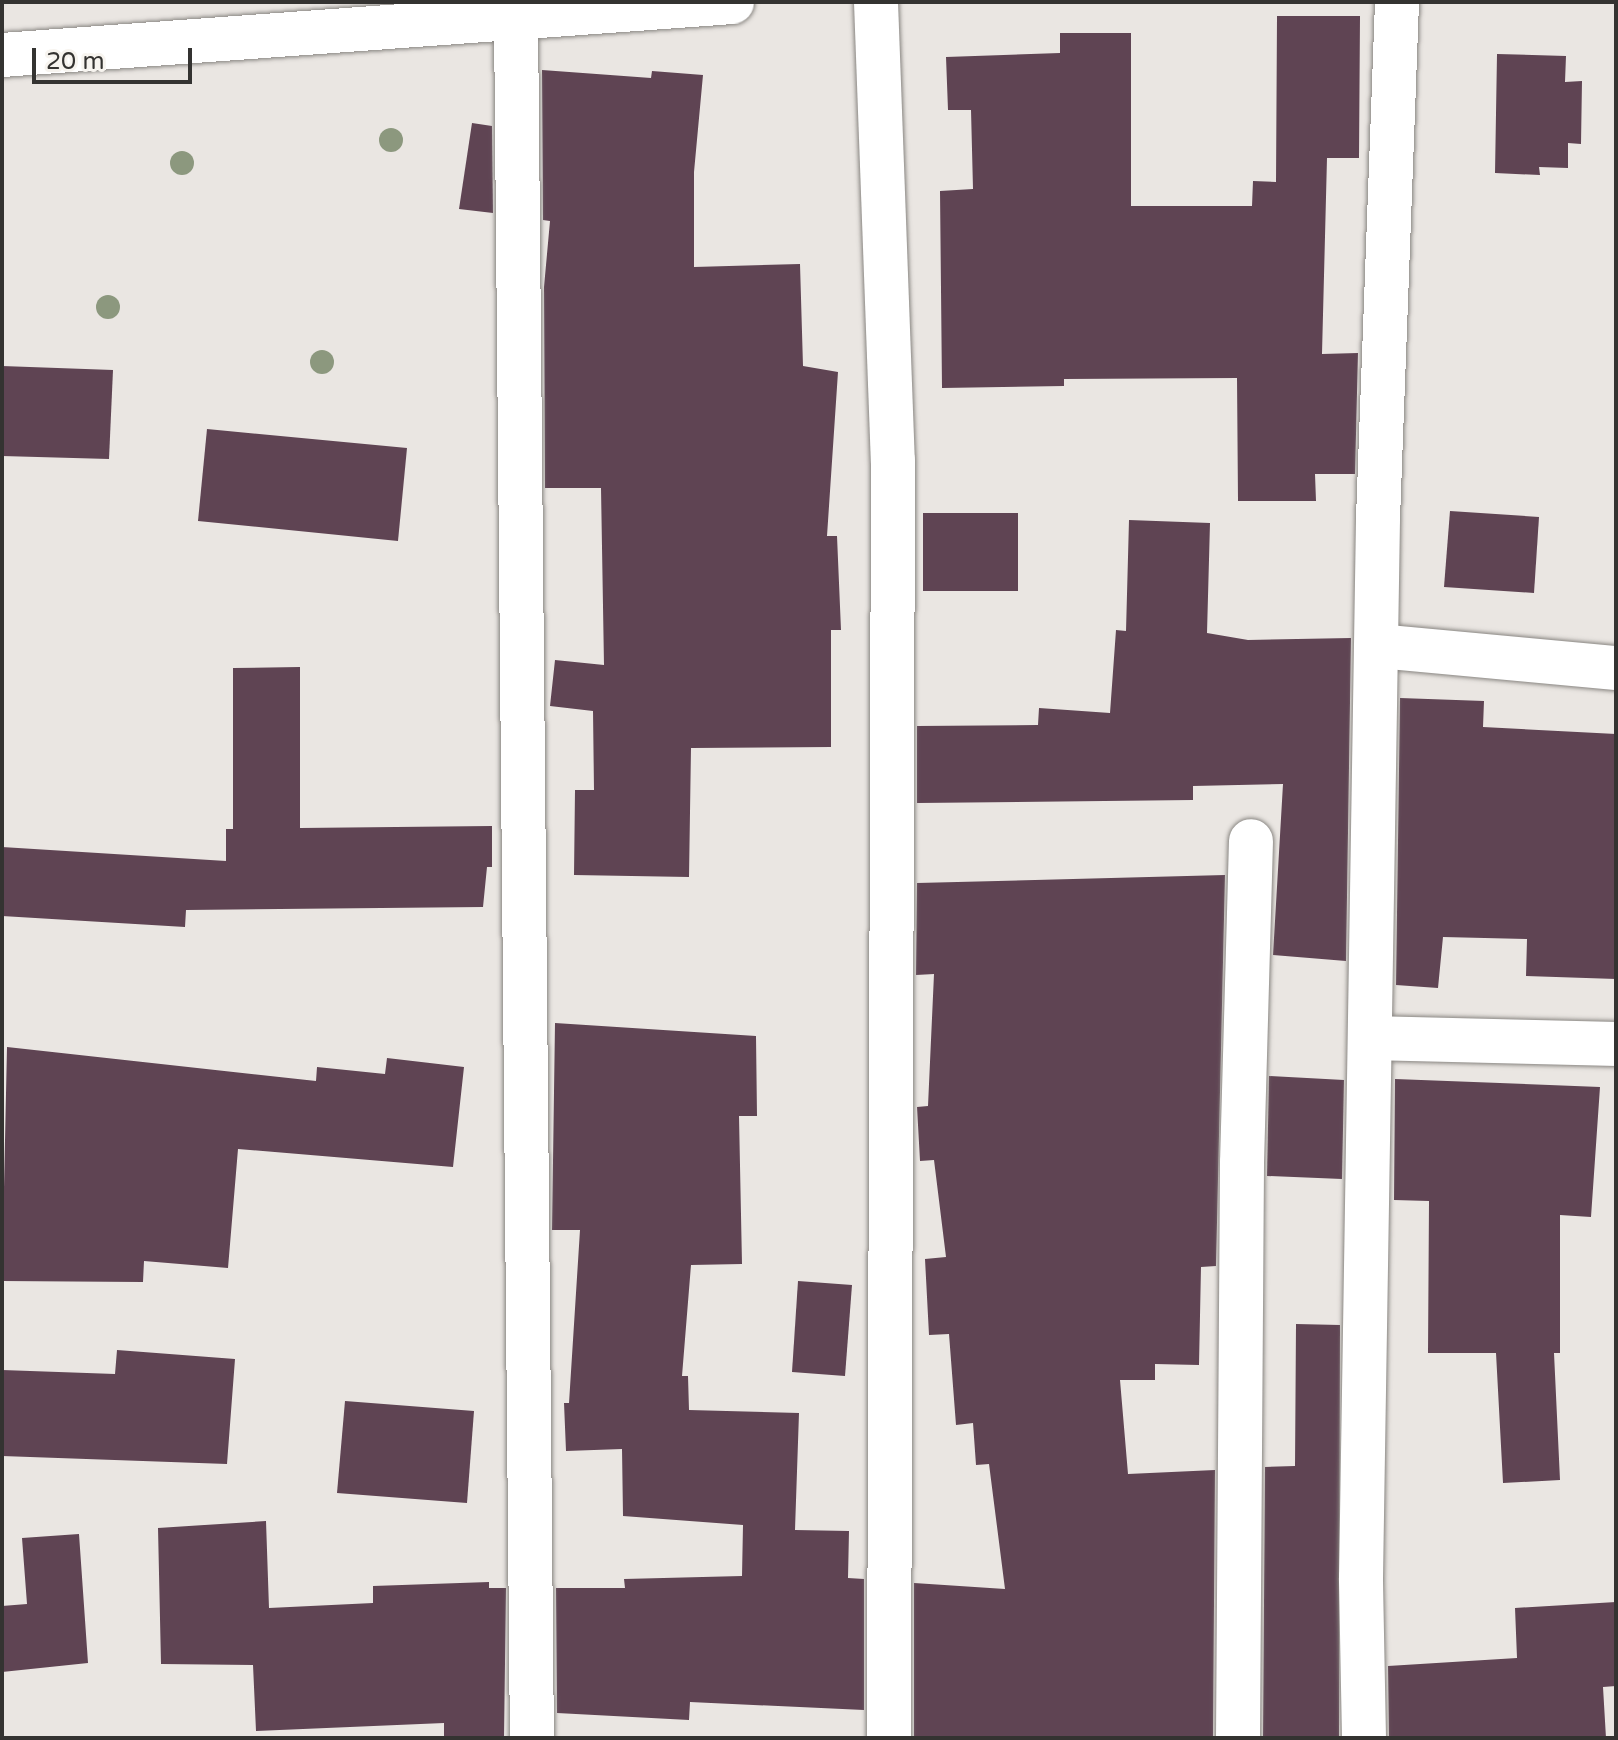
<!DOCTYPE html>
<style>
body{margin:0}
#map{position:relative;width:1618px;height:1740px;overflow:hidden;background:#eae6e2;font-family:"Varela Round",sans-serif}
div>[style]{position:absolute}
.building>*{inset:0;background:#5f4453}
.roads{filter:drop-shadow(0 0 2px #898682) drop-shadow(0 0 2px #898682)}
.street>*{height:44px;margin:-22px;padding:0 22px;transform-origin:22px;border-radius:22px;background:#fff}
.trees>*{width:24px;height:24px;margin:-12px;border-radius:50%;background:#8c987e}
span{translate:-50% -50%;white-space:nowrap;text-align:center;line-height:1.15;-webkit-text-stroke:8px #f7f4ef;paint-order:stroke}
.frame{position:absolute;inset:0;border:4px solid #343331;pointer-events:none}
.scale{position:absolute;left:32px;top:48px;width:160px;height:36px;box-sizing:border-box;border:4px solid #343331;border-top:0;padding-left:10px;font-size:24px;line-height:28px;white-space:nowrap;color:#343331;-webkit-text-stroke:6px #f7f4ef;paint-order:stroke}
</style>
<div id="map">
<div class="building">
<div style="clip-path:polygon(1277px 16px,1360px 16px,1359px 158px,1327px 158px,1322px 354px,1358px 353px,1355px 474px,1315px 474px,1316px 501px,1238px 501px,1237px 378px,1064px 379px,1064px 386px,942px 388px,940px 191px,973px 189px,971px 110px,948px 110px,946px 57px,1060px 53px,1060px 33px,1131px 33px,1131px 206px,1252px 206px,1253px 181px,1276px 182px)"></div>
<div style="clip-path:polygon(1497px 54px,1566px 56px,1565px 82px,1582px 81px,1581px 144px,1568px 143px,1568px 168px,1539px 167px,1540px 175px,1495px 173px)"></div>
<div style="clip-path:polygon(542px 70px,651px 78px,652px 71px,703px 75px,694px 172px,694px 267px,800px 264px,803px 366px,838px 372px,827px 536px,837px 536px,841px 630px,831px 630px,831px 747px,691px 748px,689px 877px,574px 875px,575px 790px,594px 790px,593px 711px,550px 706px,555px 660px,604px 665px,601px 488px,545px 488px,544px 287px,550px 221px,543px 220px)"></div>
<div style="clip-path:polygon(472px 123px,492px 126px,493px 213px,459px 209px)"></div>
<div style="clip-path:polygon(2px 366px,113px 370px,109px 459px,2px 456px)"></div>
<div style="clip-path:polygon(207px 429px,407px 448px,398px 541px,198px 521px)"></div>
<div style="clip-path:polygon(1450px 511px,1539px 517px,1534px 593px,1444px 587px)"></div>
<div style="clip-path:polygon(923px 513px,1018px 513px,1018px 591px,923px 591px)"></div>
<div style="clip-path:polygon(1129px 520px,1210px 523px,1207px 633px,1248px 640px,1351px 638px,1346px 961px,1273px 955px,1283px 784px,1193px 786px,1193px 800px,917px 803px,917px 726px,1038px 725px,1039px 708px,1110px 713px,1116px 630px,1126px 631px)"></div>
<div style="clip-path:polygon(300px 667px,300px 828px,492px 826px,492px 867px,487px 867px,483px 907px,186px 910px,185px 927px,2px 916px,2px 847px,226px 861px,226px 829px,233px 829px,233px 668px)"></div>
<div style="clip-path:polygon(1400px 698px,1484px 701px,1483px 727px,1616px 734px,1616px 979px,1526px 976px,1527px 939px,1443px 937px,1438px 988px,1396px 985px)"></div>
<div style="clip-path:polygon(1225px 875px,1216px 1266px,1201px 1267px,1199px 1365px,1155px 1364px,1155px 1380px,1120px 1380px,1128px 1474px,1215px 1470px,1213px 1738px,914px 1738px,914px 1583px,1005px 1589px,989px 1464px,976px 1465px,973px 1423px,956px 1425px,949px 1334px,929px 1335px,925px 1259px,946px 1257px,934px 1160px,920px 1161px,917px 1107px,928px 1106px,934px 974px,916px 975px,917px 883px)"></div>
<div style="clip-path:polygon(555px 1023px,756px 1036px,757px 1116px,739px 1116px,742px 1264px,691px 1265px,682px 1376px,688px 1376px,689px 1410px,799px 1413px,795px 1530px,849px 1531px,848px 1578px,864px 1579px,864px 1710px,690px 1702px,689px 1720px,557px 1713px,556px 1588px,625px 1588px,624px 1579px,742px 1576px,743px 1525px,623px 1516px,622px 1449px,566px 1451px,564px 1403px,569px 1403px,580px 1230px,552px 1230px)"></div>
<div style="clip-path:polygon(7px 1047px,316px 1081px,317px 1067px,385px 1074px,387px 1058px,464px 1067px,453px 1167px,238px 1149px,228px 1268px,144px 1261px,143px 1282px,2px 1281px)"></div>
<div style="clip-path:polygon(1269px 1076px,1344px 1080px,1342px 1179px,1267px 1176px)"></div>
<div style="clip-path:polygon(1395px 1079px,1600px 1087px,1591px 1217px,1560px 1215px,1560px 1353px,1554px 1353px,1560px 1480px,1503px 1483px,1496px 1353px,1428px 1353px,1429px 1201px,1394px 1200px)"></div>
<div style="clip-path:polygon(798px 1281px,852px 1285px,845px 1376px,792px 1372px)"></div>
<div style="clip-path:polygon(1296px 1324px,1340px 1325px,1339px 1738px,1263px 1738px,1265px 1467px,1295px 1466px)"></div>
<div style="clip-path:polygon(117px 1350px,235px 1359px,227px 1464px,2px 1456px,2px 1370px,115px 1374px)"></div>
<div style="clip-path:polygon(345px 1401px,474px 1411px,467px 1503px,337px 1493px)"></div>
<div style="clip-path:polygon(266px 1521px,269px 1608px,373px 1603px,373px 1586px,489px 1582px,489px 1588px,506px 1588px,504px 1738px,444px 1738px,444px 1723px,256px 1731px,253px 1665px,161px 1664px,158px 1528px)"></div>
<div style="clip-path:polygon(79px 1534px,88px 1663px,2px 1672px,2px 1606px,27px 1604px,22px 1538px)"></div>
<div style="clip-path:polygon(1616px 1602px,1616px 1686px,1603px 1687px,1606px 1738px,1389px 1738px,1388px 1666px,1517px 1658px,1515px 1608px)"></div>
</div>
<div class="roads">
<div class="street">
<div style="left:876px;top:2px;width:458px;rotate:87.9deg"></div>
<div style="left:893px;top:460px;width:1278px;rotate:90.18deg"></div>
<div style="left:516px;top:17px;width:1721px;rotate:89.47deg"></div>
<div style="left:2px;top:55px;width:732px;rotate:-4.15deg"></div>
<div style="left:1377px;top:646px;width:240px;rotate:5.3deg"></div>
<div style="left:1371px;top:1038px;width:245px;rotate:1.4deg"></div>
<div style="left:1238px;top:1738px;width:575px;rotate:-89.6deg"></div>
<div style="left:1242px;top:1163px;width:322px;rotate:-88.4deg"></div>
<div style="left:1364px;top:1738px;width:160px;rotate:-91.1deg"></div>
<div style="left:1361px;top:1578px;width:1060px;rotate:-89.08deg"></div>
<div style="left:1378px;top:518px;width:516px;rotate:-87.89deg"></div>
</div>
</div>
<div class="trees">
<div style="left:391px;top:140px"></div>
<div style="left:182px;top:163px"></div>
<div style="left:108px;top:307px"></div>
<div style="left:322px;top:362px"></div>
</div>
<div class="frame"></div>
<div class="scale">20 m</div>
</div>
